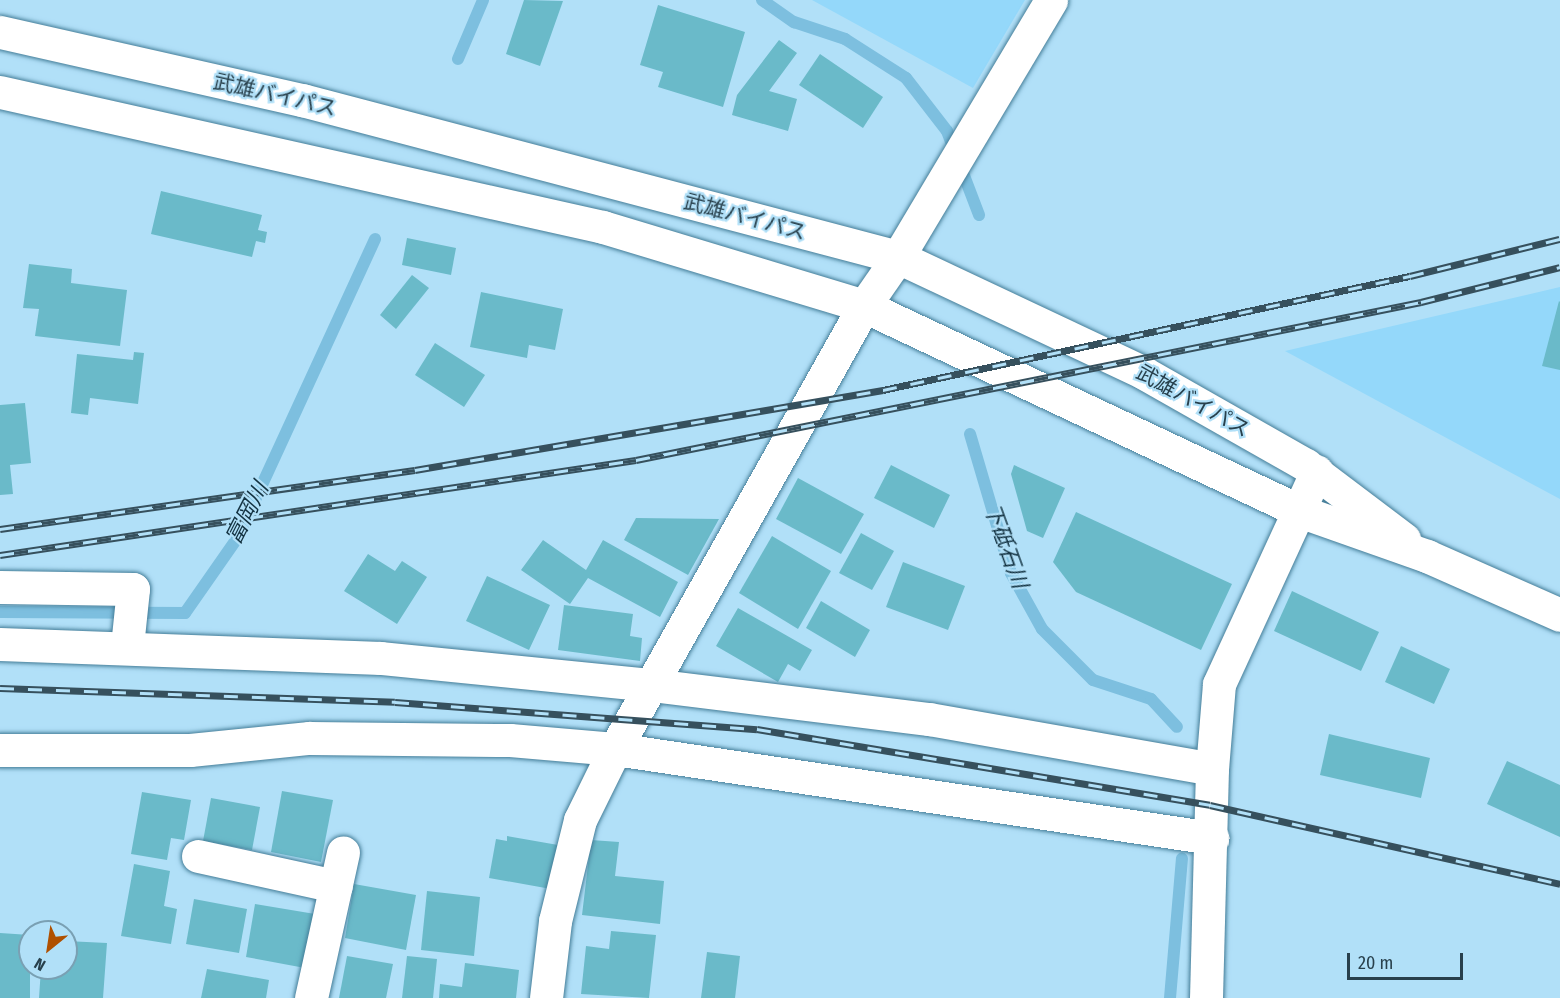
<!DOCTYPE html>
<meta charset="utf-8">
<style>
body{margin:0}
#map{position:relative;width:1560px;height:998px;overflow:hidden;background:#b1e0f8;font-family:"Fira Sans Condensed","Noto Sans JP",sans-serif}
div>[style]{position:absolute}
.built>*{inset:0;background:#94d8fa}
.stream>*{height:12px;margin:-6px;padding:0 6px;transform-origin:6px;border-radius:6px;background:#7dbfdf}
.building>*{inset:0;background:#6abac9}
.roads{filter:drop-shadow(0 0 2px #447d98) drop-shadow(0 0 2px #447d98)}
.minor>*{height:33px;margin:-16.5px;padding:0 16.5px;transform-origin:16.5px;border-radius:16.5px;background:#fff}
.highway>*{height:33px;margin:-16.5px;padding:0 16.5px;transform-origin:16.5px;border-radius:16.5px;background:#fff}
.rail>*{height:7px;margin-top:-3.5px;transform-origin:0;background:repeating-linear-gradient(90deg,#b1e0f8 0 14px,#36505d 0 28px);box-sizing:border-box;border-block:2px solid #36505d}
span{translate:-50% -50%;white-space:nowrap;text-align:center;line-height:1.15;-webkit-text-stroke:4.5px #b1e0f8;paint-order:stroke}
.street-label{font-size:21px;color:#28404c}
.water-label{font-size:22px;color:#133241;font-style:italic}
.north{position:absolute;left:18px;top:920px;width:60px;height:60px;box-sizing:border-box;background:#b1e0f8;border:2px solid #7aa0b3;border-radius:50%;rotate:210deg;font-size:16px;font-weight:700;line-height:24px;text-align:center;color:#28404c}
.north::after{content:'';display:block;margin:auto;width:21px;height:27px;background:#af5000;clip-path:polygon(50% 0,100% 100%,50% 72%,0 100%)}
.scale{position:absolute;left:1347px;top:953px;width:116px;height:27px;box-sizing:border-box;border:3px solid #28404c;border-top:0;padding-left:8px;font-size:18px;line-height:21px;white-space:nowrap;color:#28404c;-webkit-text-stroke:4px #b1e0f8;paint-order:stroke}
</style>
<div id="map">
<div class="built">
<div style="clip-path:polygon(812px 0,1025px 0,973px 88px)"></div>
<div style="clip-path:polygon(1560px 287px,1560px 499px,1285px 351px)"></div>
</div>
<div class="stream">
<div style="left:762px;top:0;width:39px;rotate:35deg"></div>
<div style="left:794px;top:22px;width:54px;rotate:18.4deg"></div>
<div style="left:845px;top:39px;width:72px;rotate:32.6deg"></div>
<div style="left:906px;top:78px;width:67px;rotate:52.3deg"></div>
<div style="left:947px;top:131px;width:90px;rotate:69.1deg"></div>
<div style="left:458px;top:59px;width:64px;rotate:-67deg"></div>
<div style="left:970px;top:434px;width:145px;rotate:73.6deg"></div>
<div style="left:1011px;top:573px;width:64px;rotate:61deg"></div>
<div style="left:1042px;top:629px;width:72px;rotate:45deg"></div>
<div style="left:1093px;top:680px;width:61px;rotate:18.1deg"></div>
<div style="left:1151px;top:699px;width:38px;rotate:47deg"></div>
<div style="left:0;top:612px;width:185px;rotate:0.3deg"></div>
<div style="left:185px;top:613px;width:93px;rotate:-55.1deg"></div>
<div style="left:238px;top:537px;width:328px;rotate:-65.3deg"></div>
<div style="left:1170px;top:998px;width:140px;rotate:-85.1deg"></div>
</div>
<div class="building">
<div style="clip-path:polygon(524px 0,563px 1px,540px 66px,506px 54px)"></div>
<div style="clip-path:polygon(658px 5px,745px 32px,723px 107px,658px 87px,663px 72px,640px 65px)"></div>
<div style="clip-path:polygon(779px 40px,797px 53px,769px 91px,797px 99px,788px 131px,732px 115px,737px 95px)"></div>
<div style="clip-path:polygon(820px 54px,883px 97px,863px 128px,799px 85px)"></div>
<div style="clip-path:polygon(161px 191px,262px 215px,258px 230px,267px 232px,265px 243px,256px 241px,252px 257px,151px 234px)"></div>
<div style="clip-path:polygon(407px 238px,456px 248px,451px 275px,402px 265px)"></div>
<div style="clip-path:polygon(29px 264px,72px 269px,71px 283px,127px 290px,120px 346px,35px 336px,39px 309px,23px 308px)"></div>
<div style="clip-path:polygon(412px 275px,429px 288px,396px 329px,380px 315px)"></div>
<div style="clip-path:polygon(481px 292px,563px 309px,555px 350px,529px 345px,527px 358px,470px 347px)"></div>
<div style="clip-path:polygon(1559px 301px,1560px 302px,1560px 370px,1542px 366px)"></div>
<div style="clip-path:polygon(435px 343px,485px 375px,464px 407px,415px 375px)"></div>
<div style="clip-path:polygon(134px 352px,144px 353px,138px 404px,90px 398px,88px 415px,71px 413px,77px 354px,133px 360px)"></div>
<div style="clip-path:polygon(25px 403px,31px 463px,10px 465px,13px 494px,0 495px,0 405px)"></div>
<div style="clip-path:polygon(891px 465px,950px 495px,934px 528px,874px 498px)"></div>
<div style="clip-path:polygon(1014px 465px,1065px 488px,1043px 538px,1027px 531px,1011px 474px)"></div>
<div style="clip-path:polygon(798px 478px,864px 514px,841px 554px,776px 519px)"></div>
<div style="clip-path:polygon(1076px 512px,1232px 584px,1201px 650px,1076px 592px,1053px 562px)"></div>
<div style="clip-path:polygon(636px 518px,719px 519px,688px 575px,624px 540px)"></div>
<div style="clip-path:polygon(861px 533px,894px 551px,872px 590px,839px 573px)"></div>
<div style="clip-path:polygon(772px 536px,831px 571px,798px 629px,739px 593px)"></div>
<div style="clip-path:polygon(543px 540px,586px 570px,603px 540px,678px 582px,660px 617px,588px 578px,570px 604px,521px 570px)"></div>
<div style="clip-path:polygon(368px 554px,395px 571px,402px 561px,427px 577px,397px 624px,344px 591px)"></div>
<div style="clip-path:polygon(903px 562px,965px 586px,948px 630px,886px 607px)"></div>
<div style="clip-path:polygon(487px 576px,550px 605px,529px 650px,466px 621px)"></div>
<div style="clip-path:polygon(1292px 591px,1379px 632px,1361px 671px,1274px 631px)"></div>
<div style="clip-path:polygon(821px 601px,870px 630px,855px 657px,806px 628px)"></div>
<div style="clip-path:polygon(564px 605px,633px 614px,630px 636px,642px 638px,640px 661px,558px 650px)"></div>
<div style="clip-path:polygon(738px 608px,812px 650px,800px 671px,788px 664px,778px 682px,716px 646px)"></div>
<div style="clip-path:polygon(1401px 646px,1450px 669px,1434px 704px,1385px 682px)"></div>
<div style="clip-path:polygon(1329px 734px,1430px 758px,1421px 798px,1320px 775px)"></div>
<div style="clip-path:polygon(1507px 761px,1560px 785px,1560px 837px,1487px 804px)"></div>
<div style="clip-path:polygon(282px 791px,333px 800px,321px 862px,271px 852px)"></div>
<div style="clip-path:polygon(142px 792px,191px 800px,184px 840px,171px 838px,167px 860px,131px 854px)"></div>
<div style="clip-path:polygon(211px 798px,260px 807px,252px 850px,203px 841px)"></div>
<div style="clip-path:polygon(507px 836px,558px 845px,551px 889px,489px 878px,496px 839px,507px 841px)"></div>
<div style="clip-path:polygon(591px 840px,619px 842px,615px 876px,664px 881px,660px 924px,582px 915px)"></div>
<div style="clip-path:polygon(134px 864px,170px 871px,164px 906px,177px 909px,171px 944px,121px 936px)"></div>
<div style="clip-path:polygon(354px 884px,416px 895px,406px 950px,345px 938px)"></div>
<div style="clip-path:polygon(427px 891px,480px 897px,474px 956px,421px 950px)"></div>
<div style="clip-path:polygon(194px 899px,247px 909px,239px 953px,186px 944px)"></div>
<div style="clip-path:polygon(255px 904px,315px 914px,305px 968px,246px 957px)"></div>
<div style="clip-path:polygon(611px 931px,656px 935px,649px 998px,581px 994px,586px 946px,609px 949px)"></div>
<div style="clip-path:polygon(0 933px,30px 935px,30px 998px,0 998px)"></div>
<div style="clip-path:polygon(66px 941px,107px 943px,103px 998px,39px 998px,41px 968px,66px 968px)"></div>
<div style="clip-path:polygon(707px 952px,740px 956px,735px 998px,701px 998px)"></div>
<div style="clip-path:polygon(347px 956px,393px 964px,386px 998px,339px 998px)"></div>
<div style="clip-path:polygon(407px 956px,437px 959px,433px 998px,402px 998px)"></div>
<div style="clip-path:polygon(465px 963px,519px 970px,516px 998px,439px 998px,440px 984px,462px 987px)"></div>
<div style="clip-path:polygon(207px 969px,269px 980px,266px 998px,201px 998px)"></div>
</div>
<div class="roads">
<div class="minor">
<div style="left:0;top:587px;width:133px;rotate:0.9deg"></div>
<div style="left:133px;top:589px;width:57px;rotate:96deg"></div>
<div style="left:0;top:644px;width:381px;rotate:2.1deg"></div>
<div style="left:381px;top:658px;width:271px;rotate:5.7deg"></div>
<div style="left:651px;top:685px;width:280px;rotate:7deg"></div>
<div style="left:929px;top:719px;width:287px;rotate:10deg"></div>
<div style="left:1212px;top:769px;width:85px;rotate:-85.3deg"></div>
<div style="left:1219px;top:684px;width:234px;rotate:-65.3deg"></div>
<div style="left:0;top:750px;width:190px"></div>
<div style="left:190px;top:750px;width:120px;rotate:-5.8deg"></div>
<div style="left:309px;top:738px;width:201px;rotate:0.6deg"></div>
<div style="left:510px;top:740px;width:105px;rotate:4.9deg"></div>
<div style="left:615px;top:749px;width:604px;rotate:8.48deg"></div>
<div style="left:198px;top:856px;width:141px;rotate:12.3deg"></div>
<div style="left:311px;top:998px;width:149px;rotate:-77.6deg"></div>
<div style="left:546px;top:998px;width:78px;rotate:-83.3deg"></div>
<div style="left:555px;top:921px;width:104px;rotate:-76.1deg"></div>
<div style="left:580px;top:820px;width:79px;rotate:-63.8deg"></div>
<div style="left:615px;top:749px;width:508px;rotate:-60.66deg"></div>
<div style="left:864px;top:306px;width:60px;rotate:-55.2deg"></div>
<div style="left:898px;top:257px;width:299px;rotate:-59.2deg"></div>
<div style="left:1206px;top:998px;width:229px;rotate:-88.5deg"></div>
</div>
<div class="highway">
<div style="left:0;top:32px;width:310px;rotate:12.7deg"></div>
<div style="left:302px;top:100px;width:616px;rotate:14.76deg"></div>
<div style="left:898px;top:257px;width:272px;rotate:25.2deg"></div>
<div style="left:1144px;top:373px;width:186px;rotate:29.6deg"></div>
<div style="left:1306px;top:465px;width:123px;rotate:37.1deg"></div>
<div style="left:0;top:92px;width:618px;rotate:12.62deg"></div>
<div style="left:603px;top:227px;width:273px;rotate:16.8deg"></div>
<div style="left:864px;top:306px;width:481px;rotate:25.2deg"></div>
<div style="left:1299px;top:511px;width:136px;rotate:19.4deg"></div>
<div style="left:1427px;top:556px;width:145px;rotate:23.9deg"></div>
</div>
</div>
<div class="rail">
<div style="left:0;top:529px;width:419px;rotate:-8.1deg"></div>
<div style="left:415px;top:470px;width:475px;rotate:-9.7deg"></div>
<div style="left:883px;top:390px;width:539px;rotate:-12.21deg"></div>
<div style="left:1410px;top:276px;width:154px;rotate:-13.9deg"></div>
<div style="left:0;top:555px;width:643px;rotate:-8.5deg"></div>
<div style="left:636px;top:460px;width:801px;rotate:-11.38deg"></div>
<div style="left:1421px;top:302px;width:143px;rotate:-14.1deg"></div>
<div style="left:0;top:688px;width:395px;rotate:2deg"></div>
<div style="left:395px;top:702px;width:363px;rotate:4.3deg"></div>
<div style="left:757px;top:729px;width:459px;rotate:9.5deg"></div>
<div style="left:1210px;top:805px;width:359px;rotate:12.7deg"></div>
</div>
<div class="street-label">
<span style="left:275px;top:95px;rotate:13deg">武雄バイパス</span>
<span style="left:745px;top:217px;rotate:15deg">武雄バイパス</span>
<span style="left:1193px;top:401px;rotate:29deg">武雄バイパス</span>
</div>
<div class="water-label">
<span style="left:247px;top:513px;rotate:-63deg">富岡川</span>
<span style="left:1006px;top:546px;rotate:70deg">下砥石川</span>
</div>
<div class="north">N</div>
<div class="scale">20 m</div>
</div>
